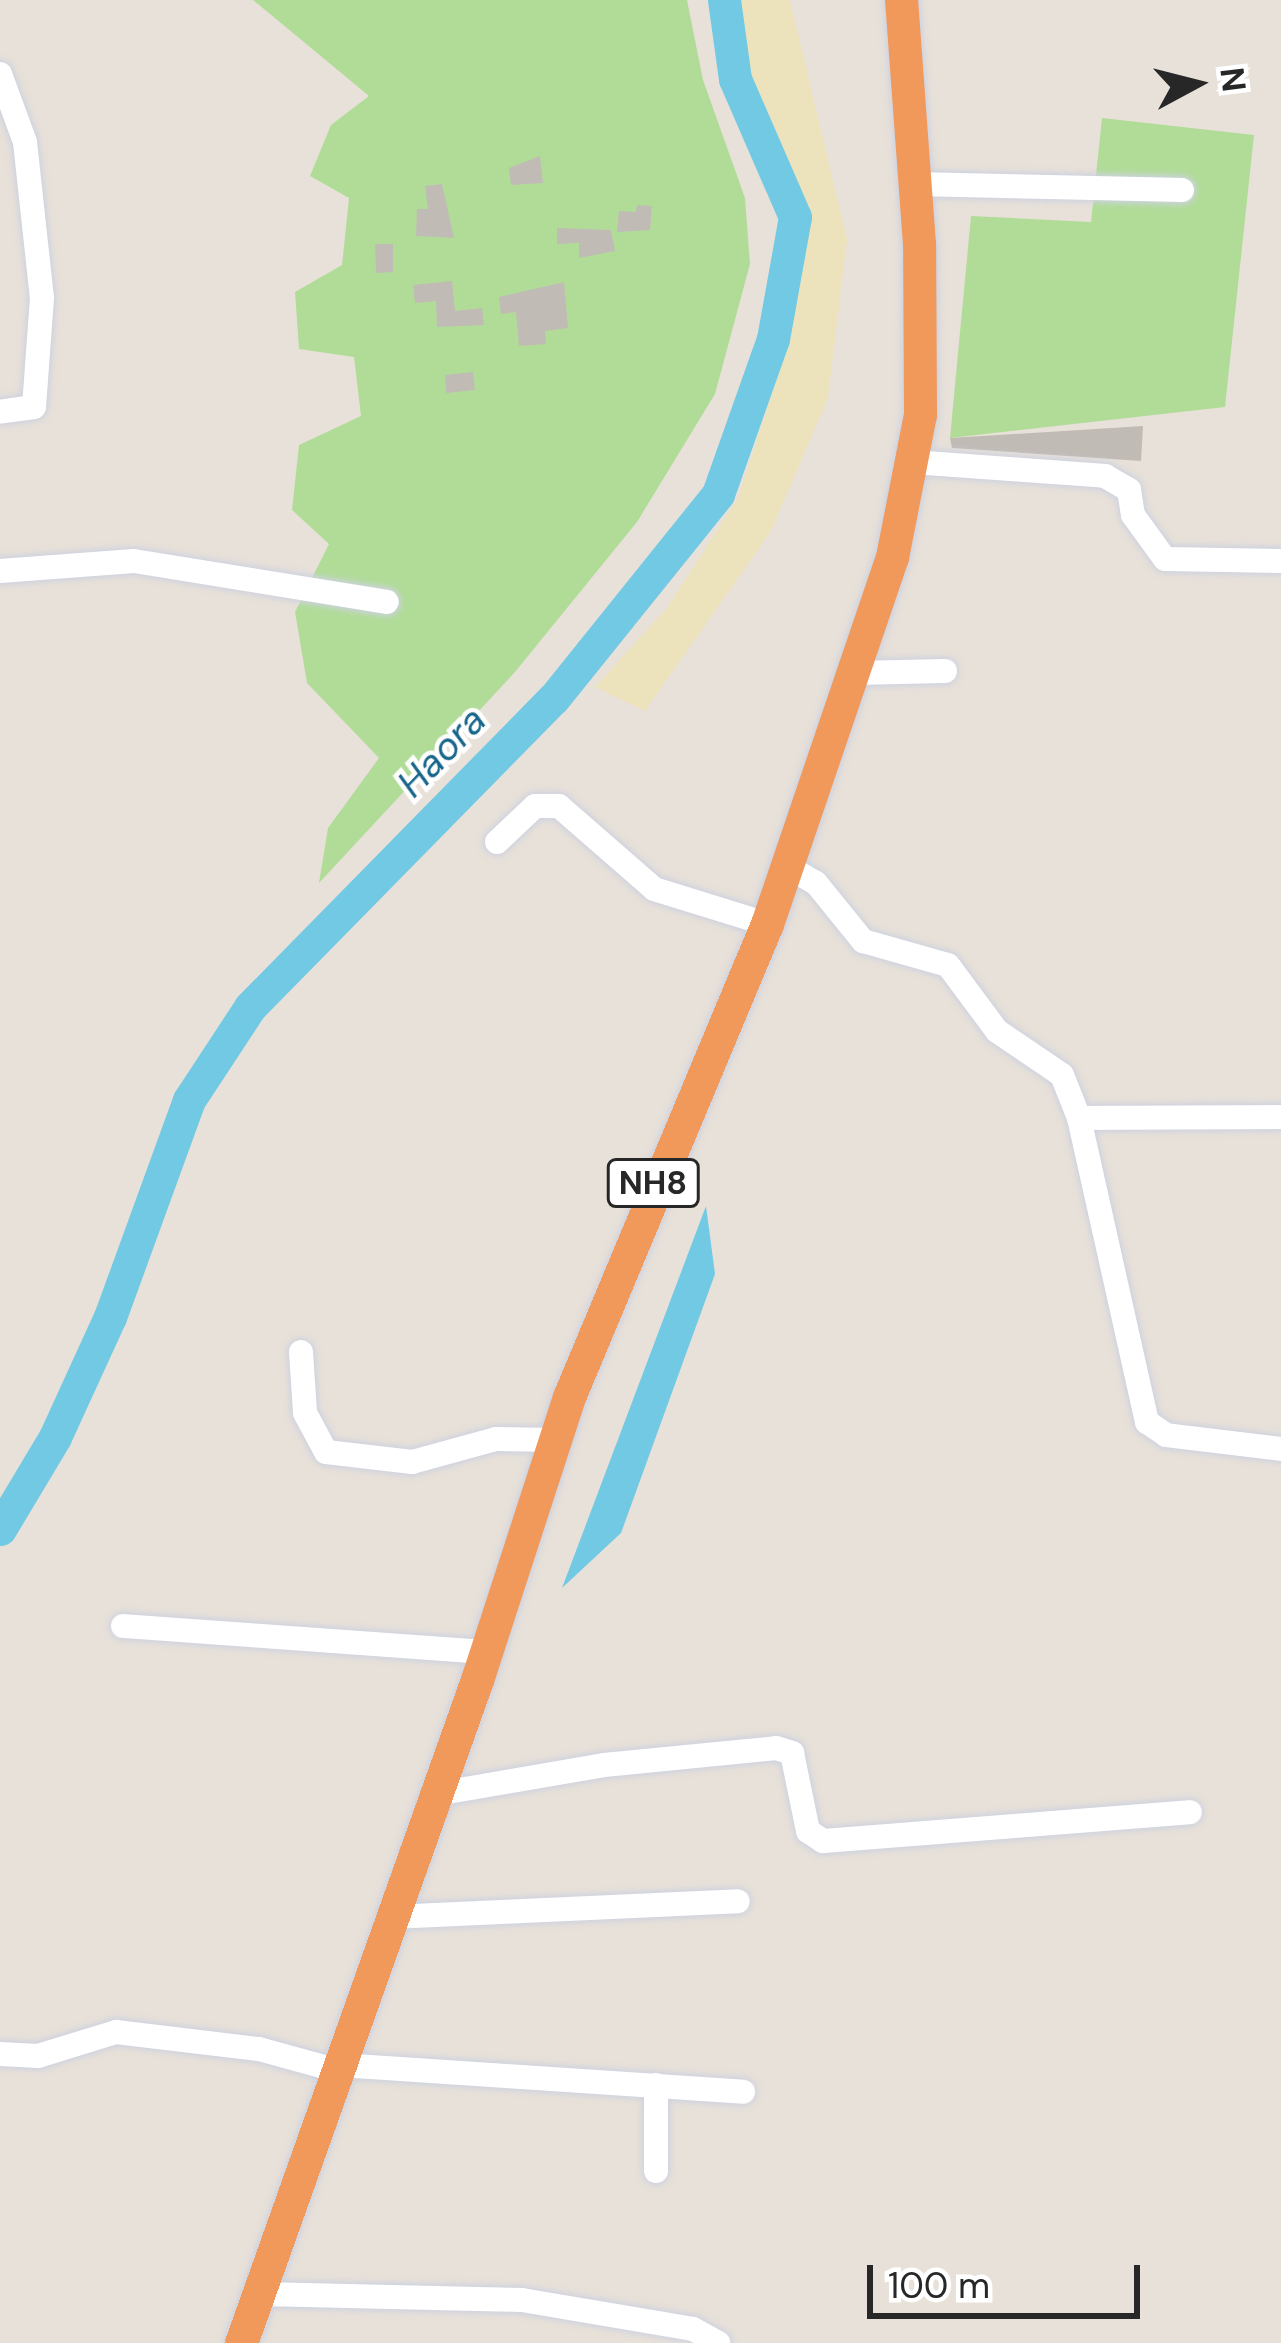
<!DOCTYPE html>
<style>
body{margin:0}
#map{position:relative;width:1281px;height:2343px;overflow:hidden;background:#e8e1d9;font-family:"DM Sans",sans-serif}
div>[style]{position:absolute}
.green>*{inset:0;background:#b1dc98}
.sand>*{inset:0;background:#ece3bd}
.water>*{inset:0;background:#72c9e4}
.river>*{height:33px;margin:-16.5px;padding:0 16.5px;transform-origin:16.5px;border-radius:16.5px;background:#72c9e4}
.building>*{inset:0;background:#c1bbb6}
.roads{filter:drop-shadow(0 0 3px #ced2df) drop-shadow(0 0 3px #ced2df)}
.minor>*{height:24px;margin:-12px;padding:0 12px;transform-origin:12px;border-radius:12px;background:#fff}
.highway>*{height:33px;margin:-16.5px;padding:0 16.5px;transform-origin:16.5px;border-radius:16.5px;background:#f1985b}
span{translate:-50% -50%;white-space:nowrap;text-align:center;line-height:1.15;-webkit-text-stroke:9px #fff;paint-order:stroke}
.shield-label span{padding:3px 9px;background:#fff;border:3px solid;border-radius:9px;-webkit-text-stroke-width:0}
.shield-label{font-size:33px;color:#272727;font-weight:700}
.water-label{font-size:39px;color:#17668a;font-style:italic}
.north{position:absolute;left:1137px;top:24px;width:120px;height:120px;-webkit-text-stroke:9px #fff;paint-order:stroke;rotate:83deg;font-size:33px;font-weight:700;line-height:48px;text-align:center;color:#272727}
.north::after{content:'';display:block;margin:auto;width:42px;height:54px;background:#272727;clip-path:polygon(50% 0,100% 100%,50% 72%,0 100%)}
.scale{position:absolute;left:867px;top:2265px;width:273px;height:54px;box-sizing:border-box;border:6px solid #272727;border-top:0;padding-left:15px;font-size:36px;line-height:42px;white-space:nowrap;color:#272727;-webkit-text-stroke:9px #fff;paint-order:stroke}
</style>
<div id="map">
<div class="green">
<div style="clip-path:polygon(253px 0,687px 0,703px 80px,745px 198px,750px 264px,715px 394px,637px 522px,515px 672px,319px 883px,328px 828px,379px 758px,307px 683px,295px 612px,329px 544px,292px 510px,299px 445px,361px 416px,354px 357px,299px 349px,295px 292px,342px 265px,349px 198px,310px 176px,331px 125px,369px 96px)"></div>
<div style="clip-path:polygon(1102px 118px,1254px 135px,1225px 407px,950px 438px,971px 216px,1091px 222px)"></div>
</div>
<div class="sand">
<div style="clip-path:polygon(718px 0,790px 0,847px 240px,828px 398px,771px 531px,645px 711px,595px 687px,667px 608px,738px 498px,780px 369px,795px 217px,748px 111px)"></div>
</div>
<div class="water">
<div style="clip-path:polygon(706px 1206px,715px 1274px,621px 1533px,562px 1588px)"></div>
</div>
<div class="river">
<div style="left:0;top:1529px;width:107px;rotate:-59.1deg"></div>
<div style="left:55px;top:1437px;width:132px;rotate:-65.4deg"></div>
<div style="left:110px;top:1317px;width:231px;rotate:-70deg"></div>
<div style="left:189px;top:1100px;width:111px;rotate:-56.7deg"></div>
<div style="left:250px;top:1007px;width:433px;rotate:-45.5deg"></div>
<div style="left:554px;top:698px;width:262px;rotate:-51.2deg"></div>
<div style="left:718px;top:494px;width:164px;rotate:-70.5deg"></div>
<div style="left:773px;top:339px;width:124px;rotate:-79.8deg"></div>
<div style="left:795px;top:217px;width:150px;rotate:-113.5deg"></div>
<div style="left:735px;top:79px;width:80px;rotate:-97.9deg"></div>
</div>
<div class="building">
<div style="clip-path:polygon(540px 156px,543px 183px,511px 185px,509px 168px)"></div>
<div style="clip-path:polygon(442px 184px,454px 238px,416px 236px,417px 209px,428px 209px,425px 186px)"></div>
<div style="clip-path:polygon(637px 205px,652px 206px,650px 230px,617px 232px,619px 211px,636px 212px)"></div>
<div style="clip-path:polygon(557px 228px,611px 230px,615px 251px,579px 258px,579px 243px,557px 244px)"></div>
<div style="clip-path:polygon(375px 244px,393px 244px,393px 272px,376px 273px)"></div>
<div style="clip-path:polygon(452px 281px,455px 311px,482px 308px,484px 325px,437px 327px,436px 301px,415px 303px,413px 285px)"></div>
<div style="clip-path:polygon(564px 282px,568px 328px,545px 331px,546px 344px,519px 346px,516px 312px,501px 314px,499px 297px)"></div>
<div style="clip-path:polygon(473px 372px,475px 390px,446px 393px,445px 375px)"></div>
<div style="clip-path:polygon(1143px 426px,1141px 461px,952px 448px,950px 438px)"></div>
</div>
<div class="roads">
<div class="minor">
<div style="left:0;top:74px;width:72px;rotate:69.8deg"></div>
<div style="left:25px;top:142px;width:157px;rotate:83.8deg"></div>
<div style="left:42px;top:298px;width:109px;rotate:94.2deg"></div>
<div style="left:34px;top:407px;width:34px;rotate:172deg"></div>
<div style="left:915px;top:184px;width:267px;rotate:1.3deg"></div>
<div style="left:912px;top:462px;width:194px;rotate:4.1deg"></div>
<div style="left:1105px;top:476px;width:28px;rotate:30deg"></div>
<div style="left:1129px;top:490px;width:25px;rotate:81deg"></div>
<div style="left:1133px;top:515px;width:54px;rotate:54deg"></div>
<div style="left:1165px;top:559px;width:116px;rotate:1deg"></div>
<div style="left:0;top:571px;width:134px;rotate:-4.3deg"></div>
<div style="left:134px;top:561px;width:256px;rotate:9.2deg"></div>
<div style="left:855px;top:673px;width:90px;rotate:-1.3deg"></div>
<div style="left:497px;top:842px;width:52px;rotate:-43.5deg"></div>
<div style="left:535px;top:806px;width:24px"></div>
<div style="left:559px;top:806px;width:126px;rotate:41.1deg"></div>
<div style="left:654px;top:889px;width:118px;rotate:17.2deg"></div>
<div style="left:788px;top:867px;width:32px;rotate:30deg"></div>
<div style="left:816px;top:883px;width:75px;rotate:51deg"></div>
<div style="left:863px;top:941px;width:88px;rotate:15.8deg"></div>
<div style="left:948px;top:965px;width:82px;rotate:53.4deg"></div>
<div style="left:997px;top:1031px;width:78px;rotate:34.1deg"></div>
<div style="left:1062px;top:1075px;width:46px;rotate:68.4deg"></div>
<div style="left:1079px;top:1118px;width:202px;rotate:-0.3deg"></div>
<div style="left:1079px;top:1118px;width:312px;rotate:77.4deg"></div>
<div style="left:1147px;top:1422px;width:23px;rotate:34deg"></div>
<div style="left:1166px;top:1435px;width:116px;rotate:6.9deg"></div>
<div style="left:301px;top:1352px;width:61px;rotate:86.2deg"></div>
<div style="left:305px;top:1413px;width:44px;rotate:61.7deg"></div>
<div style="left:326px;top:1452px;width:87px;rotate:6.6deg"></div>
<div style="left:412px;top:1462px;width:87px;rotate:-15.3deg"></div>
<div style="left:496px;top:1439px;width:59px;rotate:1deg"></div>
<div style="left:123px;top:1626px;width:365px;rotate:4.1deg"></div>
<div style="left:436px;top:1794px;width:170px;rotate:-9.8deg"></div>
<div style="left:604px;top:1765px;width:173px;rotate:-5.6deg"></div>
<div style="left:776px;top:1748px;width:17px;rotate:17deg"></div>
<div style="left:792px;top:1753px;width:80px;rotate:78.4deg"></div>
<div style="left:808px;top:1831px;width:18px;rotate:34deg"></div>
<div style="left:823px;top:1841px;width:368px;rotate:-4.5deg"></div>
<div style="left:392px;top:1917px;width:346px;rotate:-2.6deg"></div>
<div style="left:0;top:2054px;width:38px;rotate:3deg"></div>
<div style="left:38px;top:2056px;width:82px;rotate:-17.1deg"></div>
<div style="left:116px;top:2032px;width:144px;rotate:6.8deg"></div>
<div style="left:259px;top:2049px;width:83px;rotate:15.4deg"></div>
<div style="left:341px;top:2065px;width:403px;rotate:3.8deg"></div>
<div style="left:656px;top:2171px;width:86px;rotate:-90deg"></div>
<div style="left:261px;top:2294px;width:261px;rotate:1.3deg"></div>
<div style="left:522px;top:2300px;width:173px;rotate:9.6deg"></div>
<div style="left:693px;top:2329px;width:29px;rotate:29deg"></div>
</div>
<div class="highway">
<div style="left:241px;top:2343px;width:704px;rotate:-70.41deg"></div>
<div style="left:477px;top:1680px;width:298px;rotate:-72deg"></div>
<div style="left:569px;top:1397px;width:513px;rotate:-67.29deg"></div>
<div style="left:767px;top:924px;width:388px;rotate:-71.2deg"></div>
<div style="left:892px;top:557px;width:146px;rotate:-78.9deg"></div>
<div style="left:920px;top:414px;width:170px;rotate:-90.3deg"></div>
<div style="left:919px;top:244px;width:245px;rotate:-94.2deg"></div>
</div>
</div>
<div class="shield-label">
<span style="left:653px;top:1183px">NH8</span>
</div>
<div class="water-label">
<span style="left:442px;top:752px;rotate:-46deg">Haora</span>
</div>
<div class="north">N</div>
<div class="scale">100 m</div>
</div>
